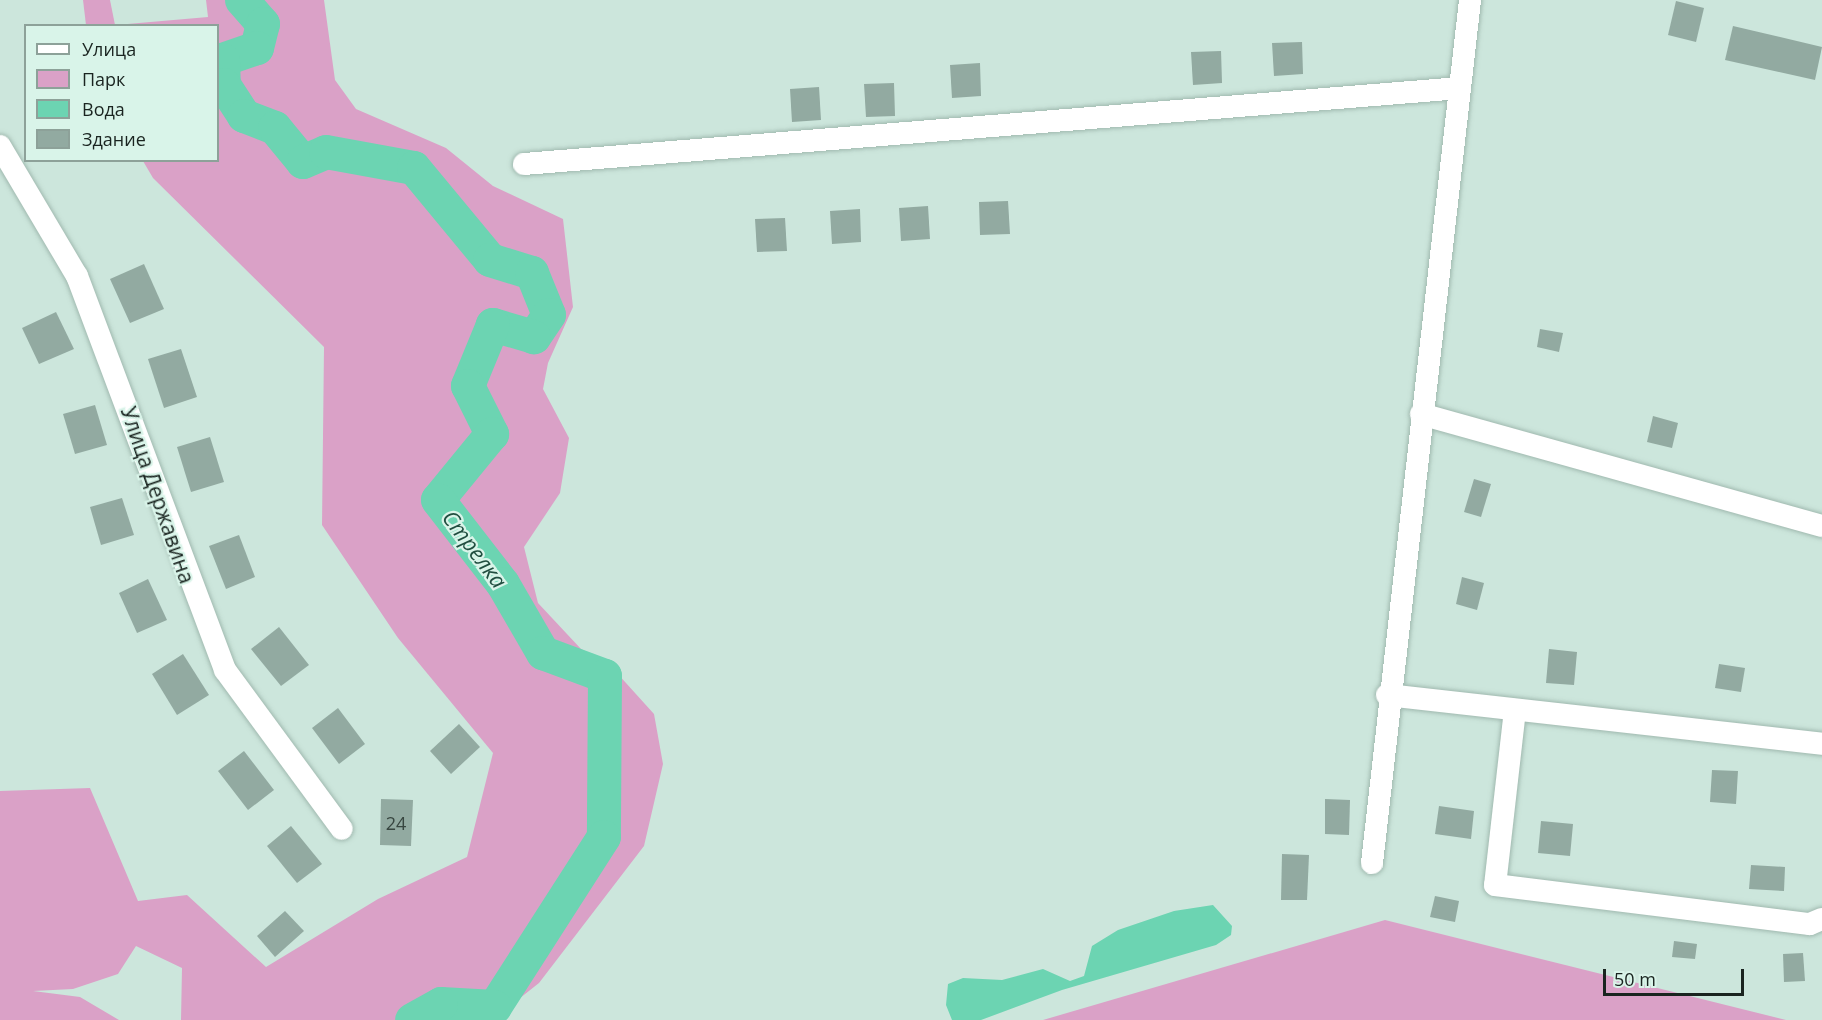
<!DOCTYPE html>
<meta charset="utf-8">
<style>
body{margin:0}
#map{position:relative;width:1822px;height:1020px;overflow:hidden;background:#cce6dc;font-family:"Open Sans",sans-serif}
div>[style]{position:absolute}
.green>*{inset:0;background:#daa1c7}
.water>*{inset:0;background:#6cd4b2}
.river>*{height:34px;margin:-17px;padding:0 17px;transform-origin:17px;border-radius:17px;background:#6cd4b2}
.building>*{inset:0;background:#92aaa1}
.roads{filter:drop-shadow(0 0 2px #a0b9af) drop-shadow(0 0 2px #a0b9af)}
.minor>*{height:22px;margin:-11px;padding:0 11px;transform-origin:11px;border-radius:11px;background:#fff}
span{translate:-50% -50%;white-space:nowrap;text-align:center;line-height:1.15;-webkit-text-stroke:4.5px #d9f4e9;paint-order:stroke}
.number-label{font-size:18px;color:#384640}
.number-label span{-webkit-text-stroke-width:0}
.street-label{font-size:21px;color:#1a2420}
.water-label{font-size:22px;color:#214e40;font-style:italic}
.legend{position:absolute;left:24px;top:24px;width:195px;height:138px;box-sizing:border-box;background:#d9f4e9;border:2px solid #8da199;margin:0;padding:8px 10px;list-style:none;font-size:18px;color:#1a2420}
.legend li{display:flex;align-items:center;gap:12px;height:30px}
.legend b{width:30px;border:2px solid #8da199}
.scale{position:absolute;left:1603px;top:969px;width:141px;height:27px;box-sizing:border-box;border:3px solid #1a2420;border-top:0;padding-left:8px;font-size:18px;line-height:21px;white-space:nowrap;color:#1a2420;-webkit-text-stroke:4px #d9f4e9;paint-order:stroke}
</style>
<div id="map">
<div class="green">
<div style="clip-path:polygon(83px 0,110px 0,115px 25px,86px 25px)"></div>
<div style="clip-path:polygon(206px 0,324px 0,335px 80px,356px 109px,446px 148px,493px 186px,563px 219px,573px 307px,548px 363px,543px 389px,569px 438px,560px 493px,524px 547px,538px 603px,581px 649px,607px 662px,654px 714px,663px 764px,644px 846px,539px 983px,492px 1020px,181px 1020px,182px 968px,136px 946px,118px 974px,73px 989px,33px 991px,80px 997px,119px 1020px,0 1020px,0 791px,90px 788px,138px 901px,187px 895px,266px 967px,378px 899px,467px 857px,493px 753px,398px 638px,322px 525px,324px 347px,153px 178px,143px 161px,218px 160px,218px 26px,116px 25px,208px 17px)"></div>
<div style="clip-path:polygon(1385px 920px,1786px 1020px,1043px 1020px)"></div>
</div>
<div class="water">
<div style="clip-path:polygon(1213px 905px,1232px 926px,1231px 935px,1216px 945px,1062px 990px,981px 1020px,952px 1020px,946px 1005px,948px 984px,963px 978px,1002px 980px,1043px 969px,1070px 981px,1084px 976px,1092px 946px,1118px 930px,1174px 911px)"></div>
</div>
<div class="river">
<div style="left:242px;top:0;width:32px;rotate:49deg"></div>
<div style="left:263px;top:24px;width:25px;rotate:104deg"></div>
<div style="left:257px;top:48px;width:36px;rotate:161deg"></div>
<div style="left:223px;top:60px;width:25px;rotate:88deg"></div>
<div style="left:224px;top:85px;width:37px;rotate:57deg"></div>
<div style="left:244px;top:116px;width:33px;rotate:21deg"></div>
<div style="left:275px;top:128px;width:44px;rotate:50.5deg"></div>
<div style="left:303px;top:162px;width:25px;rotate:-23deg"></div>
<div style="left:326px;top:152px;width:89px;rotate:10.3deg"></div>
<div style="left:414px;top:168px;width:119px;rotate:50.4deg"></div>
<div style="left:490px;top:260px;width:44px;rotate:17.2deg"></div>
<div style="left:532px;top:273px;width:45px;rotate:68deg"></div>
<div style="left:549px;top:315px;width:27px;rotate:124deg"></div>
<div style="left:534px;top:337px;width:43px;rotate:-163.7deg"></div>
<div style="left:493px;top:325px;width:66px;rotate:112.3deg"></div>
<div style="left:468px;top:386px;width:54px;rotate:63.4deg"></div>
<div style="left:492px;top:434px;width:85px;rotate:129.3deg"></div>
<div style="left:438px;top:500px;width:106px;rotate:52.3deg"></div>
<div style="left:503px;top:584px;width:80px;rotate:59.9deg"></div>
<div style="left:543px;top:653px;width:66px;rotate:20.4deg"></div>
<div style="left:605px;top:676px;width:161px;rotate:90.4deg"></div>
<div style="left:604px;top:837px;width:202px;rotate:122.7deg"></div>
<div style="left:495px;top:1007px;width:54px;rotate:-176.8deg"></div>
<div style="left:441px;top:1004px;width:33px;rotate:151deg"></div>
</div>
<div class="building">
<div style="clip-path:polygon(1676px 1px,1704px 8px,1696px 42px,1668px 35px)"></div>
<div style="clip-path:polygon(1733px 26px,1822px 47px,1815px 80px,1725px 60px)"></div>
<div style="clip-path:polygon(1302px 42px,1303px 74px,1274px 76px,1272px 43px)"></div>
<div style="clip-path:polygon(1221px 51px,1222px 83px,1193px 85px,1191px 52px)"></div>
<div style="clip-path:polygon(980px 63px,981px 96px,952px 98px,950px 65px)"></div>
<div style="clip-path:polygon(894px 83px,895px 116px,866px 117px,864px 84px)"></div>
<div style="clip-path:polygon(819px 87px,821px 120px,792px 122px,790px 89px)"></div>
<div style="clip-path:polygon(1008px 201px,1010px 234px,980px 235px,979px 202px)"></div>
<div style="clip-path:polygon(928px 206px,930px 239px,901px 241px,899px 208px)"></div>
<div style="clip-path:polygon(860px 209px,861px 242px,832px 244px,830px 211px)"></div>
<div style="clip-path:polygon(785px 218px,787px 251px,757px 252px,755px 219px)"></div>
<div style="clip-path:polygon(144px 264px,164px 309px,130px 323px,110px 279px)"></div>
<div style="clip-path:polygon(56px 312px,74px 349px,39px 364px,22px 328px)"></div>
<div style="clip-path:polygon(1540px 329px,1563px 333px,1559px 352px,1537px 347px)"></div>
<div style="clip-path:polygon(181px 349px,197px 397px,164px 408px,148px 359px)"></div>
<div style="clip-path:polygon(95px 405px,107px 445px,75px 454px,63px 414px)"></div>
<div style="clip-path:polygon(1653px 416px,1678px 423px,1672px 448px,1647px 442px)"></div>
<div style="clip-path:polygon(210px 437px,224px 482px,191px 492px,177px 447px)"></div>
<div style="clip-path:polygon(1474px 479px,1491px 484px,1481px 517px,1464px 512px)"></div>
<div style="clip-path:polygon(122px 498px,134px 535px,101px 545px,90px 507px)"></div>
<div style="clip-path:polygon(239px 535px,255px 577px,226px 589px,209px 546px)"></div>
<div style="clip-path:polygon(1462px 577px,1484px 583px,1477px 610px,1456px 604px)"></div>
<div style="clip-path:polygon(148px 579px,167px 620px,137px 633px,119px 593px)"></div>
<div style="clip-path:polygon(279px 627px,309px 665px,281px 686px,251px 649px)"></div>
<div style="clip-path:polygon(1549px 649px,1577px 652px,1574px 685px,1546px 683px)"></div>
<div style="clip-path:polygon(183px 654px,209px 695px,177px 715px,152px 674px)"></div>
<div style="clip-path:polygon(1719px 664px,1745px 668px,1741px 692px,1715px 688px)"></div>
<div style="clip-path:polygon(338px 708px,365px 744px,339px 764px,312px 728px)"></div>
<div style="clip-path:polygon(459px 724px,480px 747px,451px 774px,430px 751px)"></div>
<div style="clip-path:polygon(244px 751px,274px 790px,248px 810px,218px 771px)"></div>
<div style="clip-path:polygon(1712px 770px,1738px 771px,1736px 804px,1710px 802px)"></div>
<div style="clip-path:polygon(381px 799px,413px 800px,411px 846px,380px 845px)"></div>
<div style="clip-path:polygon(1325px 799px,1350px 800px,1349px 835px,1325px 834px)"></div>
<div style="clip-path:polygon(1439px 806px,1474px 811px,1471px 839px,1435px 834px)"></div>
<div style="clip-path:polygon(1541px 821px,1573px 824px,1570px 856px,1538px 853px)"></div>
<div style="clip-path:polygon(291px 826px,322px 864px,297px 883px,267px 846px)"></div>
<div style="clip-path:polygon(1282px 854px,1309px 855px,1307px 900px,1281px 900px)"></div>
<div style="clip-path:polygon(1751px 865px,1785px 867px,1784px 891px,1749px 889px)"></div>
<div style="clip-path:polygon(1435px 896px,1459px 901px,1455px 922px,1430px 917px)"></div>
<div style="clip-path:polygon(285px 911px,304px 931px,275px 957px,257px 936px)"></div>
<div style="clip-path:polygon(1674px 941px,1697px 944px,1695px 959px,1672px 957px)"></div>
<div style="clip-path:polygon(1803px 953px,1805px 981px,1784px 982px,1783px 954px)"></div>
</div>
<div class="roads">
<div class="minor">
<div style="left:0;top:146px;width:151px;rotate:59.4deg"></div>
<div style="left:77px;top:276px;width:421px;rotate:69.4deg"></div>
<div style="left:225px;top:670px;width:197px;rotate:53.7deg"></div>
<div style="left:524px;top:164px;width:939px;rotate:-4.64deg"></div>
<div style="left:1421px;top:414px;width:416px;rotate:15.6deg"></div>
<div style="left:1387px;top:695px;width:438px;rotate:6.4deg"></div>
<div style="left:1515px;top:710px;width:176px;rotate:96.5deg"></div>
<div style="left:1495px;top:885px;width:317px;rotate:7.1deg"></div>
<div style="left:1810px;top:924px;width:13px;rotate:-23deg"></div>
<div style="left:1372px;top:863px;width:869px;rotate:-83.52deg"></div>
</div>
</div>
<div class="number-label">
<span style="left:396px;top:823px">24</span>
</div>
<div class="street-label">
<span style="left:158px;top:495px;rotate:71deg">Улица Державина</span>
</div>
<div class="water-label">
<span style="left:475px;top:549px;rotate:53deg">Стрелка</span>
</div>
<ul class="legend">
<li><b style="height:8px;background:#fff"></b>Улица</li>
<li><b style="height:16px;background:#daa1c7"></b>Парк</li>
<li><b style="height:16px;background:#6cd4b2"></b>Вода</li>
<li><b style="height:16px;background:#92aaa1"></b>Здание</li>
</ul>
<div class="scale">50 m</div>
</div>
